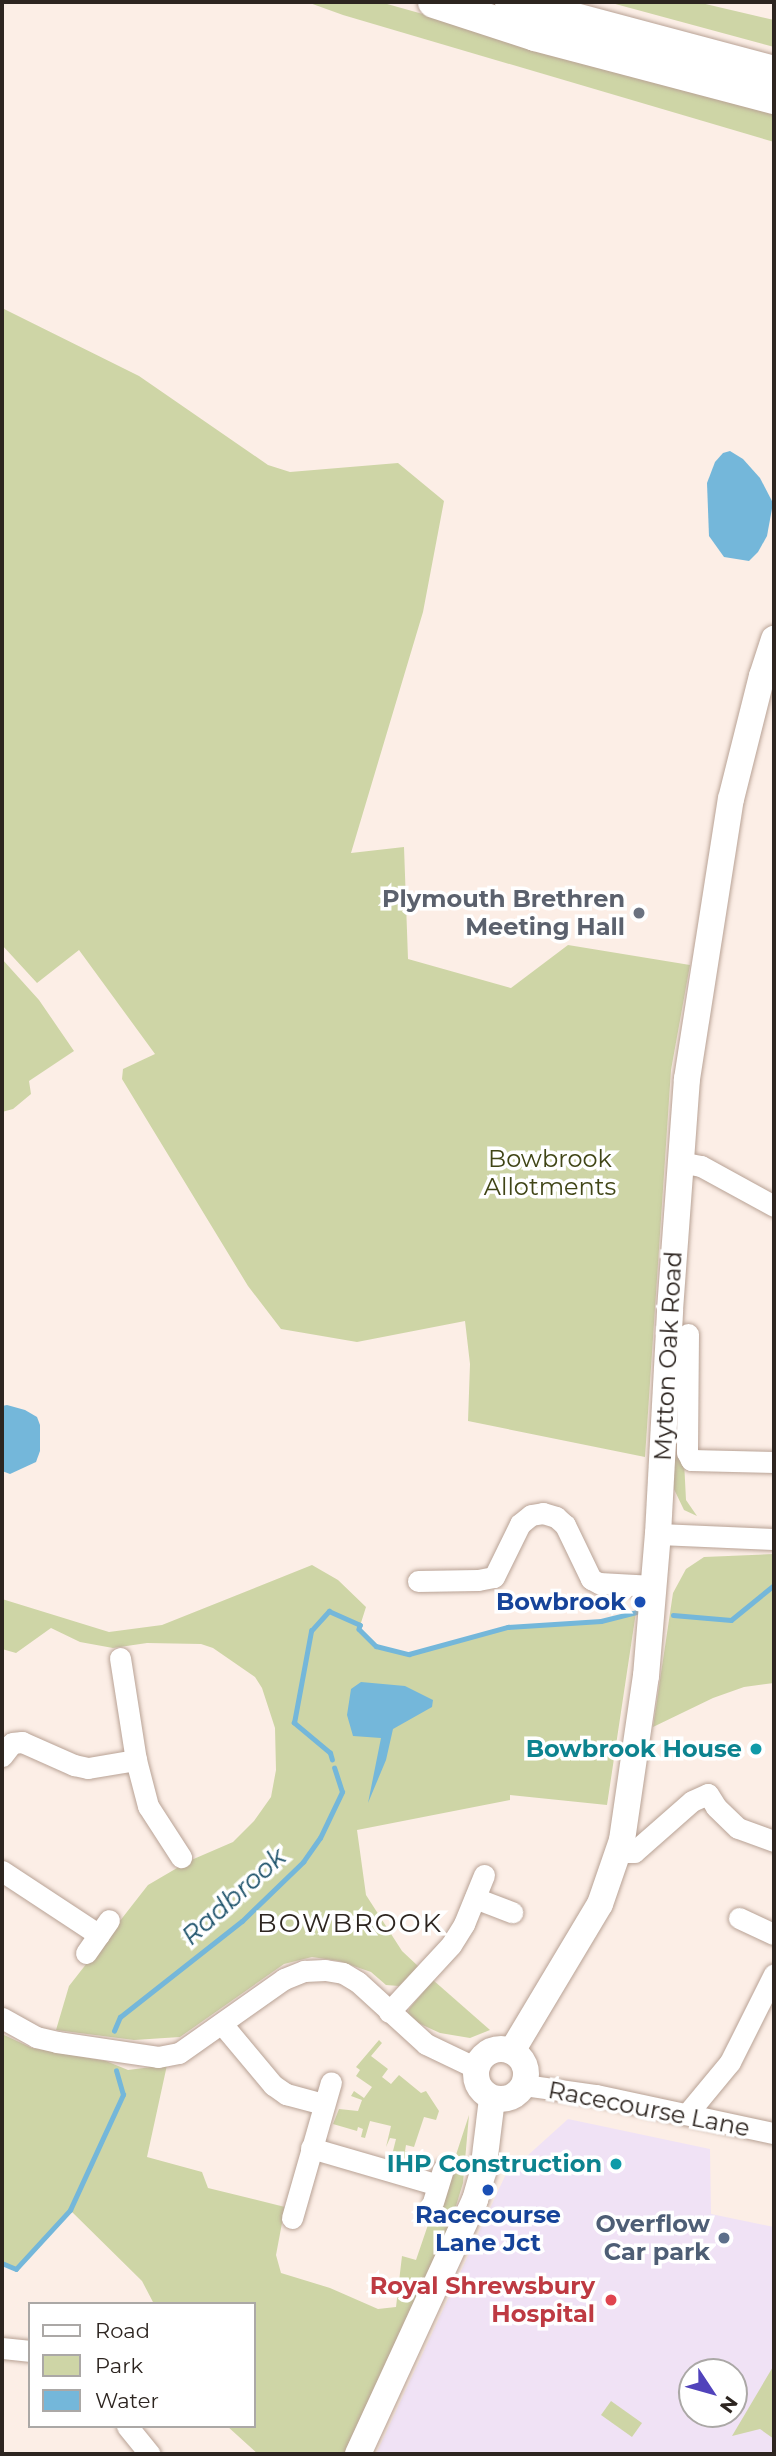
<!DOCTYPE html>
<style>
body{margin:0}
#map{position:relative;width:776px;height:2456px;overflow:hidden;background:#fceee6;font-family:Montserrat,sans-serif}
div>[style]{position:absolute}
.medical>*{inset:0;background:#f0e2f5}
.green>*{inset:0;background:#ced5a6}
.water>*{inset:0;background:#74b7da}
.stream>*{height:4.5px;margin:-2.25px;padding:0 2.25px;transform-origin:2.25px;border-radius:2.25px;background:#74b7da}
.roads{filter:drop-shadow(0 0 2px #b8a295) drop-shadow(0 0 2px #b8a295)}
.minor>*{height:21px;margin:-10.5px;padding:0 10.5px;transform-origin:10.5px;border-radius:10.5px;background:#fff}
.major>*{height:26px;margin:-13px;padding:0 13px;transform-origin:13px;border-radius:13px;background:#fff}
.major>.ring{margin:-13px;padding:0;box-sizing:content-box;background:none;border:26px solid #fff;border-radius:50%}
.highway>*{height:32px;margin:-16px;padding:0 16px;transform-origin:16px;border-radius:16px;background:#fff}
.dots>*{width:19px;height:19px;translate:-50% -50%;box-sizing:border-box;border:4px solid #fff;border-radius:50%}
span{translate:-50% -50%;white-space:nowrap;text-align:center;line-height:1.15;-webkit-text-stroke:7px #fff;paint-order:stroke}
.worship-label{font-size:24px;color:#5b616d;font-weight:700}
.right{translate:-100% -50%;text-align:right}
.park-label{font-size:24px;color:#404516}
.street-label{font-size:24px;color:#2d2520}
.transit-label{font-size:24px;color:#164399;font-weight:700}
.culture-label{font-size:24px;color:#0d838f;font-weight:700}
.service-label{font-size:24px;color:#4e5e75;font-weight:700}
.health-label{font-size:24px;color:#be3a42;font-weight:700}
.water-label{font-size:26px;color:#1e536b;font-style:italic}
.neighbourhood-label{font-size:26px;color:#2d2520;letter-spacing:2px}
.frame{position:absolute;inset:0;border:4px solid #2d2520;pointer-events:none}
.legend{position:absolute;left:28px;top:2302px;width:228px;height:126px;box-sizing:border-box;background:#fff;border:2px solid #aba8a6;margin:0;padding:9px 12px;list-style:none;font-size:21px;color:#2d2520}
.legend li{display:flex;align-items:center;gap:14px;height:35px}
.legend b{width:35px;border:2px solid #aba8a6}
.north{position:absolute;left:678px;top:2358px;width:70px;height:70px;box-sizing:border-box;background:#fff;border:2px solid #aba8a6;border-radius:50%;rotate:126deg;font-size:19px;font-weight:700;line-height:28px;text-align:center;color:#2d2520}
.north::after{content:'';display:block;margin:auto;width:24px;height:32px;background:#5143bb;clip-path:polygon(50% 0,100% 100%,50% 72%,0 100%)}
</style>
<div id="map">
<div class="medical">
<div style="clip-path:polygon(evenodd,568px 2119px,710px 2149px,711px 2214px,774px 2227px,774px 2454px,376px 2454px,505px 2176px,568px 2119px,692px 2372px,734px 2372px,734px 2414px,692px 2414px,692px 2372px)"></div>
</div>
<div class="green">
<div style="clip-path:polygon(307px 2px,380px 2px,774px 113px,774px 142px,343px 15px)"></div>
<div style="clip-path:polygon(608px 2px,697px 2px,774px 20px,774px 47px)"></div>
<div style="clip-path:polygon(2px 308px,139px 376px,268px 465px,290px 472px,398px 463px,444px 501px,423px 612px,351px 853px,404px 847px,408px 959px,511px 988px,568px 945px,690px 965px,671px 1070px,645px 1457px,468px 1421px,470px 1364px,465px 1321px,357px 1342px,281px 1329px,248px 1286px,122px 1079px,123px 1069px,155px 1054px,79px 950px,37px 983px,2px 945px)"></div>
<div style="clip-path:polygon(2px 959px,39px 1000px,74px 1051px,29px 1081px,31px 1094px,13px 1109px,2px 1112px)"></div>
<div style="clip-path:polygon(679px 1363px,686px 1500px,697px 1516px,684px 1510px,672px 1485px)"></div>
<div style="clip-path:polygon(774px 1554px,774px 1683px,744px 1687px,713px 1698px,653px 1727px,673px 1593px,686px 1569px,704px 1557px)"></div>
<div style="clip-path:polygon(312px 1565px,338px 1580px,366px 1607px,359px 1629px,376px 1646px,409px 1654px,508px 1627px,601px 1621px,636px 1612px,607px 1805px,510px 1795px,510px 1800px,357px 1830px,366px 1895px,402px 1951px,419px 1967px,399px 1986px,386px 1985px,371px 1972px,339px 1961px,312px 1957px,284px 1964px,180px 2037px,134px 2040px,56px 2030px,69px 1986px,148px 1885px,189px 1861px,233px 1842px,254px 1821px,271px 1797px,276px 1770px,275px 1728px,262px 1688px,255px 1677px,213px 1648px,201px 1644px,147px 1643px,113px 1648px,80px 1642px,51px 1628px,16px 1653px,2px 1649px,2px 1599px,109px 1632px,162px 1625px)"></div>
<div style="clip-path:polygon(433px 1980px,490px 2030px,470px 2038px,440px 2033px,416px 2022px,408px 2013px,409px 2009px)"></div>
<div style="clip-path:polygon(2px 2034px,32px 2048px,106px 2061px,128px 2070px,167px 2065px,147px 2157px,202px 2172px,208px 2188px,285px 2207px,276px 2255px,281px 2273px,330px 2288px,378px 2309px,396px 2307px,402px 2256px,416px 2260px,431px 2216px,437px 2213px,469px 2115px,463px 2183px,448px 2232px,344px 2454px,258px 2454px,227px 2426px,254px 2426px,254px 2304px,154px 2304px,142px 2281px,70px 2210px,16px 2269px,2px 2263px)"></div>
<div style="clip-path:polygon(379px 2040px,382px 2043px,371px 2056px,388px 2069px,382px 2077px,391px 2084px,399px 2075px,421px 2093px,426px 2091px,439px 2111px,436px 2120px,424px 2117px,414px 2147px,406px 2145px,405px 2151px,418px 2155px,413px 2170px,395px 2165px,391px 2159px,396px 2139px,390px 2138px,386px 2147px,391px 2126px,370px 2121px,365px 2138px,361px 2137px,363px 2129px,358px 2127px,357px 2131px,333px 2124px,339px 2109px,358px 2111px,362px 2100px,351px 2096px,354px 2091px,364px 2098px,372px 2087px,356px 2076px,360px 2070px,356px 2067px)"></div>
<div style="clip-path:polygon(774px 2365px,774px 2439px,760px 2429px,732px 2436px)"></div>
<div style="clip-path:polygon(611px 2401px,642px 2423px,632px 2437px,601px 2415px)"></div>
</div>
<div class="water">
<div style="clip-path:polygon(730px 451px,743px 459px,760px 478px,773px 503px,767px 536px,758px 552px,749px 561px,724px 557px,709px 536px,707px 483px,715px 462px,723px 453px)"></div>
<div style="clip-path:polygon(7px 1405px,25px 1410px,37px 1417px,40px 1425px,40px 1451px,36px 1462px,10px 1474px,2px 1471px,2px 1406px)"></div>
<div style="clip-path:polygon(361px 1682px,405px 1686px,433px 1700px,432px 1707px,393px 1729px,386px 1760px,368px 1803px,381px 1738px,353px 1736px,347px 1715px,351px 1689px)"></div>
</div>
<div class="stream">
<div style="left:673px;top:1615px;width:58px;rotate:4.9deg"></div>
<div style="left:731px;top:1620px;width:55px;rotate:-39.1deg"></div>
<div style="left:332px;top:1760px;width:7px;rotate:-106deg"></div>
<div style="left:330px;top:1753px;width:47px;rotate:-140.2deg"></div>
<div style="left:294px;top:1723px;width:94px;rotate:-79.5deg"></div>
<div style="left:311px;top:1631px;width:27px;rotate:-48deg"></div>
<div style="left:329px;top:1611px;width:34px;rotate:24deg"></div>
<div style="left:360px;top:1625px;width:4px;rotate:104deg"></div>
<div style="left:359px;top:1629px;width:24px;rotate:45deg"></div>
<div style="left:376px;top:1646px;width:34px;rotate:14deg"></div>
<div style="left:409px;top:1654px;width:103px;rotate:-15.3deg"></div>
<div style="left:508px;top:1627px;width:93px;rotate:-3.7deg"></div>
<div style="left:601px;top:1621px;width:36px;rotate:-14deg"></div>
<div style="left:114px;top:2031px;width:15px;rotate:-67deg"></div>
<div style="left:120px;top:2017px;width:155px;rotate:-38.2deg"></div>
<div style="left:242px;top:1921px;width:85px;rotate:-44deg"></div>
<div style="left:303px;top:1862px;width:29px;rotate:-55deg"></div>
<div style="left:320px;top:1838px;width:51px;rotate:-64.4deg"></div>
<div style="left:342px;top:1792px;width:25px;rotate:-108deg"></div>
<div style="left:2px;top:2263px;width:15px;rotate:23deg"></div>
<div style="left:16px;top:2269px;width:80px;rotate:-47.5deg"></div>
<div style="left:70px;top:2210px;width:127px;rotate:-65.3deg"></div>
<div style="left:123px;top:2095px;width:25px;rotate:-106deg"></div>
</div>
<div class="roads">
<div class="minor">
<div style="left:680px;top:1162px;width:21px;rotate:11deg"></div>
<div style="left:701px;top:1166px;width:83px;rotate:28.7deg"></div>
<div style="left:688px;top:1334px;width:118px;rotate:90.5deg"></div>
<div style="left:687px;top:1452px;width:9px;rotate:63deg"></div>
<div style="left:691px;top:1460px;width:83px;rotate:1.4deg"></div>
<div style="left:658px;top:1534px;width:116px;rotate:2.5deg"></div>
<div style="left:418px;top:1581px;width:60px;rotate:-1deg"></div>
<div style="left:478px;top:1580px;width:16px;rotate:-11deg"></div>
<div style="left:494px;top:1577px;width:59px;rotate:-63.9deg"></div>
<div style="left:520px;top:1524px;width:14px;rotate:-39deg"></div>
<div style="left:531px;top:1515px;width:12px;rotate:-9deg"></div>
<div style="left:543px;top:1513px;width:14px;rotate:17deg"></div>
<div style="left:556px;top:1517px;width:12px;rotate:42deg"></div>
<div style="left:565px;top:1525px;width:60px;rotate:64.3deg"></div>
<div style="left:591px;top:1579px;width:9px;rotate:27deg"></div>
<div style="left:599px;top:1583px;width:54px;rotate:3.2deg"></div>
<div style="left:120px;top:1658px;width:103px;rotate:81.1deg"></div>
<div style="left:136px;top:1760px;width:48px;rotate:75.4deg"></div>
<div style="left:148px;top:1806px;width:61px;rotate:57.1deg"></div>
<div style="left:2px;top:1756px;width:16px;rotate:-52deg"></div>
<div style="left:12px;top:1743px;width:10px;rotate:-6deg"></div>
<div style="left:22px;top:1742px;width:57px;rotate:23.9deg"></div>
<div style="left:74px;top:1765px;width:14px;rotate:12deg"></div>
<div style="left:88px;top:1768px;width:49px;rotate:-9.5deg"></div>
<div style="left:618px;top:1852px;width:16px"></div>
<div style="left:634px;top:1852px;width:77px;rotate:-41.3deg"></div>
<div style="left:692px;top:1801px;width:17px;rotate:-24deg"></div>
<div style="left:708px;top:1794px;width:15px;rotate:58deg"></div>
<div style="left:716px;top:1807px;width:30px;rotate:44deg"></div>
<div style="left:738px;top:1828px;width:38px;rotate:20deg"></div>
<div style="left:2px;top:1871px;width:116px;rotate:33.4deg"></div>
<div style="left:475px;top:1898px;width:40px;rotate:21deg"></div>
<div style="left:739px;top:1918px;width:38px;rotate:25deg"></div>
<div style="left:86px;top:1953px;width:40px;rotate:-55.1deg"></div>
<div style="left:389px;top:2012px;width:91px;rotate:-47.2deg"></div>
<div style="left:451px;top:1945px;width:25px;rotate:-58deg"></div>
<div style="left:464px;top:1924px;width:53px;rotate:-67.8deg"></div>
<div style="left:2px;top:2018px;width:39px;rotate:29deg"></div>
<div style="left:36px;top:2037px;width:22px;rotate:13deg"></div>
<div style="left:57px;top:2042px;width:102px;rotate:8.4deg"></div>
<div style="left:158px;top:2057px;width:21px;rotate:-11deg"></div>
<div style="left:179px;top:2053px;width:128px;rotate:-35.2deg"></div>
<div style="left:284px;top:1979px;width:22px;rotate:-22deg"></div>
<div style="left:304px;top:1971px;width:21px;rotate:-3deg"></div>
<div style="left:325px;top:1970px;width:18px;rotate:9deg"></div>
<div style="left:343px;top:1973px;width:17px;rotate:31deg"></div>
<div style="left:358px;top:1982px;width:92px;rotate:42.4deg"></div>
<div style="left:426px;top:2044px;width:55px;rotate:25.6deg"></div>
<div style="left:222px;top:2024px;width:80px;rotate:50.1deg"></div>
<div style="left:273px;top:2085px;width:16px;rotate:35deg"></div>
<div style="left:286px;top:2094px;width:38px;rotate:15deg"></div>
<div style="left:524px;top:2085px;width:73px;rotate:7.9deg"></div>
<div style="left:596px;top:2095px;width:182px;rotate:12.1deg"></div>
<div style="left:687px;top:2114px;width:67px;rotate:-50.4deg"></div>
<div style="left:730px;top:2062px;width:98px;rotate:-63.4deg"></div>
<div style="left:311px;top:2148px;width:132px;rotate:16.2deg"></div>
<div style="left:433px;top:2202px;width:34px;rotate:-73deg"></div>
<div style="left:292px;top:2218px;width:141px;rotate:-74deg"></div>
<div style="left:2px;top:2348px;width:28px;rotate:6deg"></div>
<div style="left:127px;top:2426px;width:36px;rotate:51deg"></div>
</div>
<div class="major">
<div class="ring" style="left:476px;top:2049px;width:24px;height:24px"></div>
<div style="left:512px;top:2051px;width:171px;rotate:-59.1deg"></div>
<div style="left:600px;top:1904px;width:68px;rotate:-71deg"></div>
<div style="left:622px;top:1840px;width:166px;rotate:-81.7deg"></div>
<div style="left:646px;top:1676px;width:143px;rotate:-85.2deg"></div>
<div style="left:658px;top:1534px;width:224px;rotate:-86.9deg"></div>
<div style="left:670px;top:1310px;width:232px;rotate:-85.8deg"></div>
<div style="left:687px;top:1079px;width:283px;rotate:-81.1deg"></div>
<div style="left:731px;top:799px;width:127px;rotate:-75.9deg"></div>
<div style="left:762px;top:676px;width:39px;rotate:-72deg"></div>
<div style="left:358px;top:2454px;width:280px;rotate:-65.3deg"></div>
<div style="left:475px;top:2200px;width:29px;rotate:-74deg"></div>
<div style="left:483px;top:2172px;width:74px;rotate:-83deg"></div>
</div>
<div class="highway">
<div style="left:434px;top:2px;width:106px;rotate:18.1deg"></div>
<div style="left:535px;top:35px;width:247px;rotate:14.8deg"></div>
<div style="left:511px;top:2px;width:272px;rotate:14.9deg"></div>
</div>
</div>
<div class="dots">
<div style="left:639px;top:913px;background:#6b7280"></div>
<div style="left:640px;top:1602px;background:#1a4fb4"></div>
<div style="left:756px;top:1749px;background:#0f9aa8"></div>
<div style="left:616px;top:2164px;background:#0f9aa8"></div>
<div style="left:488px;top:2190px;background:#1a4fb4"></div>
<div style="left:724px;top:2238px;background:#5c6f8a"></div>
<div style="left:611px;top:2300px;background:#e0444e"></div>
</div>
<div class="worship-label">
<span class="right" style="left:625px;top:913px">Plymouth Brethren<br>Meeting Hall</span>
</div>
<div class="park-label">
<span style="left:550px;top:1173px">Bowbrook<br>Allotments</span>
</div>
<div class="street-label">
<span style="left:668px;top:1356px;rotate:-87deg">Mytton Oak Road</span>
<span style="left:649px;top:2109px;rotate:11deg">Racecourse Lane</span>
</div>
<div class="transit-label">
<span class="right" style="left:626px;top:1602px">Bowbrook</span>
<span style="left:488px;top:2229px">Racecourse<br>Lane Jct</span>
</div>
<div class="culture-label">
<span class="right" style="left:742px;top:1749px">Bowbrook House</span>
<span class="right" style="left:602px;top:2164px">IHP Construction</span>
</div>
<div class="service-label">
<span class="right" style="left:710px;top:2238px">Overflow<br>Car park</span>
</div>
<div class="health-label">
<span class="right" style="left:595px;top:2300px">Royal Shrewsbury<br>Hospital</span>
</div>
<div class="water-label">
<span style="left:234px;top:1897px;rotate:-42deg">Radbrook</span>
</div>
<div class="neighbourhood-label">
<span style="left:350px;top:1924px">BOWBROOK</span>
</div>
<div class="frame"></div>
<ul class="legend">
<li><b style="height:9px;background:#fff"></b>Road</li>
<li><b style="height:19px;background:#ced5a6"></b>Park</li>
<li><b style="height:19px;background:#74b7da"></b>Water</li>
</ul>
<div class="north">N</div>
</div>
